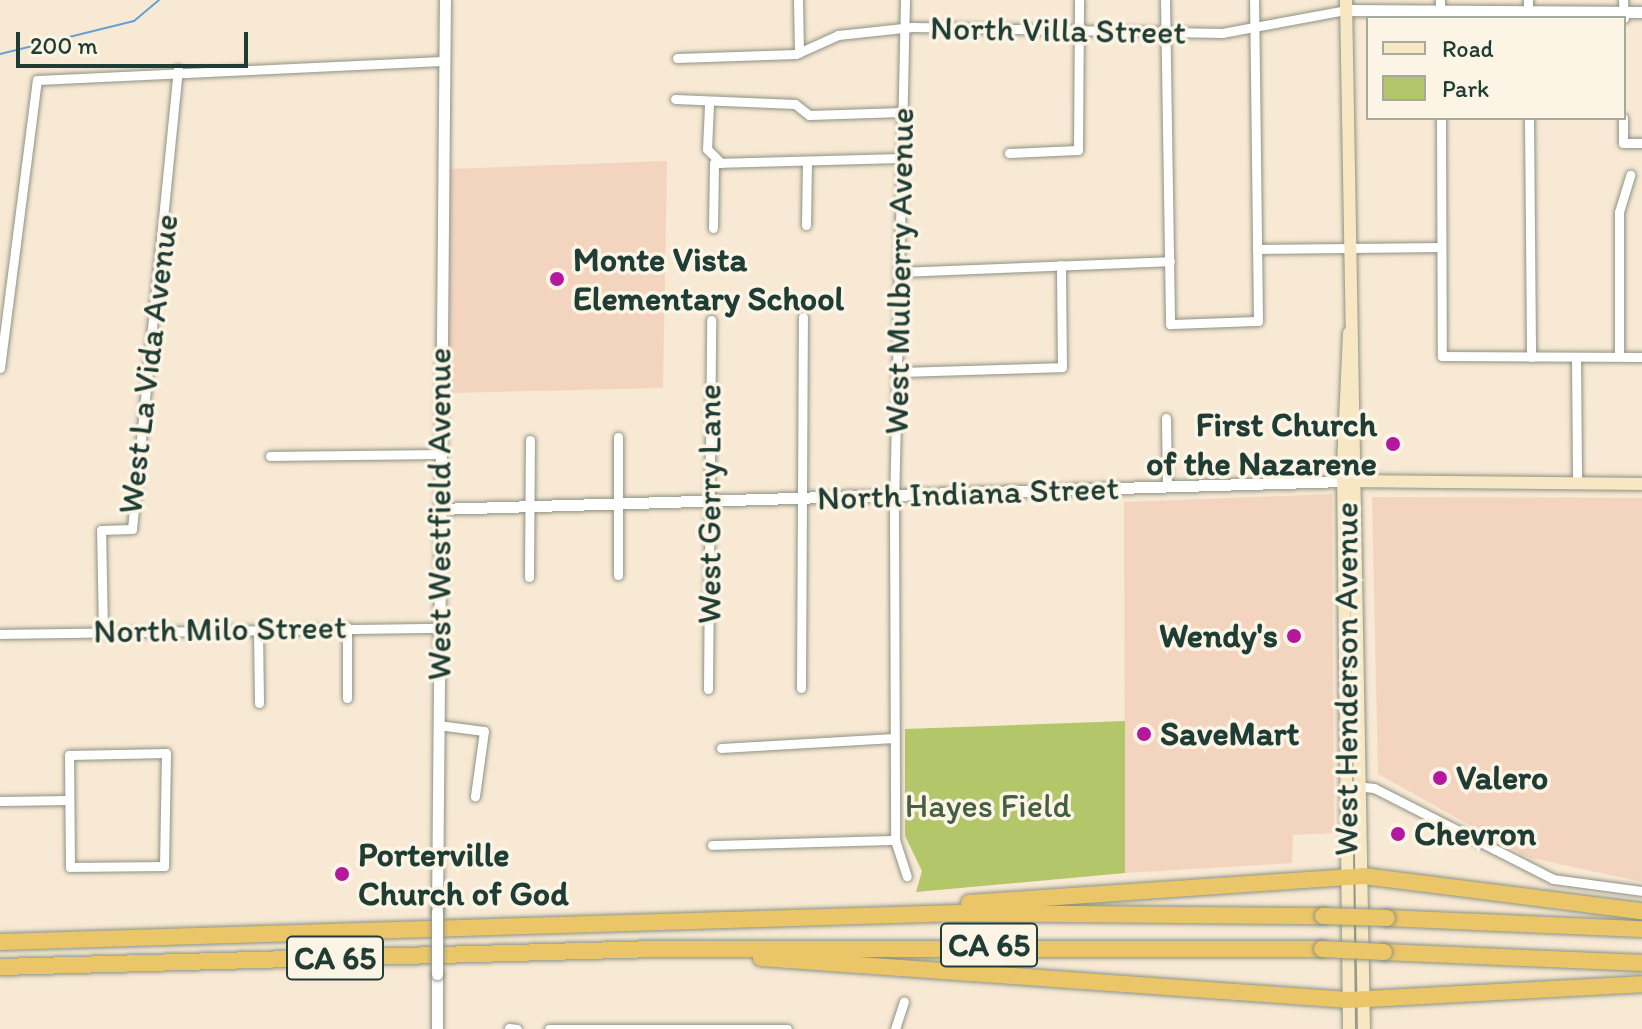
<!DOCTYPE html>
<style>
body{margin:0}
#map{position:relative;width:1642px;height:1029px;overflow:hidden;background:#f8e9d4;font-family:Itim,sans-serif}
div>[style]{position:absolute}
.built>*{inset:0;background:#f3d4bf}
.green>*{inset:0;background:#b3c669}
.stream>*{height:2px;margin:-1px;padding:0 1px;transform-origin:1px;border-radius:1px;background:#669fd5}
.roads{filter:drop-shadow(0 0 2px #8c9384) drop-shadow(0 0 2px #8c9384)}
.minor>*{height:9px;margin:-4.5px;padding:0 4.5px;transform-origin:4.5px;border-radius:4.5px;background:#fff}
.tertiary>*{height:11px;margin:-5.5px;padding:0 5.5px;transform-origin:5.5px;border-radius:5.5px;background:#fff}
.secondary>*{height:12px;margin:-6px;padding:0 6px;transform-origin:6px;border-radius:6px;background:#f7e8c3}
.motorway>*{height:16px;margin:-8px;padding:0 8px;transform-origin:8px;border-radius:8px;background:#ebc669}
.bridges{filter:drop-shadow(0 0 2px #8c9384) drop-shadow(0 0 2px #8c9384)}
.tertiary-bridge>*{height:11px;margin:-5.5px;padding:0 5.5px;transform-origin:5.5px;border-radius:5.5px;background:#fff}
.motorway-bridge>*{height:16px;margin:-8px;padding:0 8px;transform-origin:8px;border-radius:8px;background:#ebc669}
.dots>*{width:22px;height:22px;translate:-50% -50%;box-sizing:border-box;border:4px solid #fcf5e5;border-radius:50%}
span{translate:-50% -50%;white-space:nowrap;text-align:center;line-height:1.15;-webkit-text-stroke:7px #fcf5e5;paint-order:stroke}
.shield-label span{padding:2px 6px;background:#fcf5e5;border:2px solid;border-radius:6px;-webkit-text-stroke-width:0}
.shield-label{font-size:32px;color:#1f3d34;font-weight:700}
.street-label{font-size:34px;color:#1f3d34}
.poi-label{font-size:34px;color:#1f3d34;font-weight:700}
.left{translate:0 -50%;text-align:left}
.right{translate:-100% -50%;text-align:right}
.park-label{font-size:34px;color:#445f41}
.legend{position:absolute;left:1366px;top:16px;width:260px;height:104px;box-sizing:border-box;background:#fcf5e5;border:2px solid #a4ab9e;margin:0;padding:10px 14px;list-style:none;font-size:24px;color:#1f3d34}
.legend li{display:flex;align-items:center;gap:16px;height:40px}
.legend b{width:40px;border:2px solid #a4ab9e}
.scale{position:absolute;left:16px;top:32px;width:232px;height:36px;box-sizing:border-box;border:4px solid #1f3d34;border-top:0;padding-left:10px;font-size:24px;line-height:28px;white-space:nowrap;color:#1f3d34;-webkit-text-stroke:6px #fcf5e5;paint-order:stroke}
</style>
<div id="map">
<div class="built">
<div style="clip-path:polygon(667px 161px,663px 388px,449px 393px,450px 169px)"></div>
<div style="clip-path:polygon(1332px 494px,1334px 833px,1293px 835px,1292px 863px,1125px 873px,1124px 502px)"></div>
<div style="clip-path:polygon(1372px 497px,1642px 498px,1642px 882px,1527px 857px,1378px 774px)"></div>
</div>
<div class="green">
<div style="clip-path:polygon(1125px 721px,1125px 873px,916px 892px,922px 871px,905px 836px,905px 729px)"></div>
</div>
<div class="stream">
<div style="left:0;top:54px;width:138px;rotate:-13.8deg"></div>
<div style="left:134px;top:21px;width:33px;rotate:-40deg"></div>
</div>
<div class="roads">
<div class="minor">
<div style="left:798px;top:0;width:53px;rotate:88.9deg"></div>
<div style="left:905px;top:0;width:508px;rotate:91.24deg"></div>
<div style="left:894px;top:508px;width:332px;rotate:89.8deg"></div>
<div style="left:895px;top:840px;width:38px;rotate:72deg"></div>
<div style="left:1165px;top:0;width:324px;rotate:89.1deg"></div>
<div style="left:1170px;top:324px;width:88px;rotate:-2deg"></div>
<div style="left:1258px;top:321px;width:321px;rotate:-90.7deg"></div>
<div style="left:1440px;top:0;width:18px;rotate:90deg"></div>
<div style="left:1528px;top:0;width:18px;rotate:90deg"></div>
<div style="left:1623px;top:0;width:18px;rotate:87deg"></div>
<div style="left:677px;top:58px;width:119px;rotate:-1.9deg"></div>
<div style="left:796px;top:54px;width:46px;rotate:-24.3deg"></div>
<div style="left:838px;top:35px;width:75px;rotate:-6.1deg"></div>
<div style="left:913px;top:27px;width:309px;rotate:1.1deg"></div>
<div style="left:1222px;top:33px;width:126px;rotate:-10.5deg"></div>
<div style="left:675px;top:99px;width:120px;rotate:2.4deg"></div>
<div style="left:795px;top:104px;width:18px;rotate:38deg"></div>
<div style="left:809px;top:115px;width:93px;rotate:-1.8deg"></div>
<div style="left:709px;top:105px;width:44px;rotate:92.6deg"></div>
<div style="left:707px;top:149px;width:20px;rotate:45deg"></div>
<div style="left:1441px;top:118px;width:238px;rotate:89.8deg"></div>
<div style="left:1442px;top:356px;width:200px;rotate:0.3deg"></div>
<div style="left:1529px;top:118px;width:239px;rotate:89.5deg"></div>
<div style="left:1623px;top:118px;width:25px;rotate:90deg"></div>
<div style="left:1623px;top:143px;width:19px"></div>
<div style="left:1009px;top:153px;width:69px;rotate:-2.5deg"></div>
<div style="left:1078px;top:150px;width:150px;rotate:-89.6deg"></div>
<div style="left:806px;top:225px;width:64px;rotate:-89.1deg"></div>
<div style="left:713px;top:228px;width:65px;rotate:-89.1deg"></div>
<div style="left:714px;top:163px;width:187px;rotate:-1.5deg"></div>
<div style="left:1257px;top:249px;width:184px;rotate:-0.6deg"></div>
<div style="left:898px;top:272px;width:272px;rotate:-2.3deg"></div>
<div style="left:1619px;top:356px;width:144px;rotate:-90deg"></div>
<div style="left:1619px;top:212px;width:39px;rotate:-73deg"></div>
<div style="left:1576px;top:357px;width:126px;rotate:89.5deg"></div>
<div style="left:0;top:368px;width:290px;rotate:-82.7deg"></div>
<div style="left:37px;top:80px;width:406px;rotate:-2.7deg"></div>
<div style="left:897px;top:372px;width:165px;rotate:-1.7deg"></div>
<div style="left:1062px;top:367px;width:102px;rotate:-90.6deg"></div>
<div style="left:1166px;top:418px;width:69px;rotate:89.2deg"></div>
<div style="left:270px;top:456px;width:169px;rotate:-0.7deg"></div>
<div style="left:618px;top:575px;width:138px;rotate:-90deg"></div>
<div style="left:529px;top:577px;width:137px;rotate:-89.6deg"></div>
<div style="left:258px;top:630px;width:73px;rotate:89.2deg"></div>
<div style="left:103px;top:631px;width:101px;rotate:-91.1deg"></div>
<div style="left:101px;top:530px;width:31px;rotate:-2deg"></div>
<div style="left:132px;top:529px;width:462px;rotate:-84.3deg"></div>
<div style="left:0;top:634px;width:439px;rotate:-0.8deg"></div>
<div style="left:801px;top:688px;width:371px;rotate:-89.7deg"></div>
<div style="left:708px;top:689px;width:369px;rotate:-89.5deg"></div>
<div style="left:347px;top:698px;width:71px;rotate:-90deg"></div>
<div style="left:438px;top:725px;width:46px;rotate:7.4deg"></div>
<div style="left:484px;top:731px;width:66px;rotate:97.9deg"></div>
<div style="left:721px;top:748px;width:173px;rotate:-3.3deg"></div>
<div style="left:166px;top:753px;width:113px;rotate:91deg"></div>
<div style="left:164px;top:866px;width:94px;rotate:179.4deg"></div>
<div style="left:70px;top:867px;width:112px;rotate:-90.5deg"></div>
<div style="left:69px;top:755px;width:97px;rotate:-1.2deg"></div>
<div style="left:1345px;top:785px;width:29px;rotate:6deg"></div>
<div style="left:1374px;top:788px;width:201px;rotate:26.9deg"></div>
<div style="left:1553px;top:879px;width:90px;rotate:7.7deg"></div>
<div style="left:0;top:801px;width:69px;rotate:-0.8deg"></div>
<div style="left:712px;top:845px;width:183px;rotate:-1.6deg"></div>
<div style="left:509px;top:1028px;width:8px;rotate:7deg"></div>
<div style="left:549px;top:1029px;width:238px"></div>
<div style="left:895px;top:1029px;width:29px;rotate:-72deg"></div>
</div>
<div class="tertiary">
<div style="left:1346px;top:10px;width:296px;rotate:0.4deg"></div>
<div style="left:438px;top:509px;width:906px;rotate:-1.77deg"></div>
<div style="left:437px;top:911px;width:911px;rotate:-89.5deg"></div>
<div style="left:437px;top:974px;width:55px;rotate:90deg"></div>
</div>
<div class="secondary">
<div style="left:1346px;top:0;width:1029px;rotate:89deg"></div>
<div style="left:1349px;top:333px;width:133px;rotate:92.6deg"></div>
<div style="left:1343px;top:466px;width:563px;rotate:89.39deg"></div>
<div style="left:1351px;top:481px;width:291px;rotate:0.6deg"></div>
</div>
<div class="motorway">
<div style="left:969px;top:903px;width:395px;rotate:-3.9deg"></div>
<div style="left:1363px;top:876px;width:281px;rotate:7.2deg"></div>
<div style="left:1387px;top:918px;width:255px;rotate:2.5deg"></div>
<div style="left:0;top:942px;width:961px;rotate:-1.73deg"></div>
<div style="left:961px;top:913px;width:362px;rotate:0.5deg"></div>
<div style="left:1384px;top:952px;width:258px;rotate:2.4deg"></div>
<div style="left:761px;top:958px;width:589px;rotate:4.09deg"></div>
<div style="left:1349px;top:1000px;width:293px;rotate:-3.1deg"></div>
<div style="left:0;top:967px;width:656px;rotate:-1.57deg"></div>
<div style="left:656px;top:949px;width:666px"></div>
</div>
</div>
<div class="bridges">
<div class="tertiary-bridge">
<div style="left:437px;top:974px;width:63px;rotate:-90deg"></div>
</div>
<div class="motorway-bridge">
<div style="left:1323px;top:916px;width:64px;rotate:1.8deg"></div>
<div style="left:1322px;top:949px;width:62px;rotate:2.8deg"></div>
</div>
</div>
<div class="dots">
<div style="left:557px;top:279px;background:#b5179e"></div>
<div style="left:1393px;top:444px;background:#b5179e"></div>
<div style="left:1294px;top:636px;background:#b5179e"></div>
<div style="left:1144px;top:734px;background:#b5179e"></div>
<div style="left:1440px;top:778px;background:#b5179e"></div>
<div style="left:1398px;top:834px;background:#b5179e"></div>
<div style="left:342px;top:874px;background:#b5179e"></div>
</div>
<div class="shield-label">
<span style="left:989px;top:945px">CA 65</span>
<span style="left:335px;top:958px">CA 65</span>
</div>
<div class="street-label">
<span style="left:1058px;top:30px;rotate:1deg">North Villa Street</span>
<span style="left:899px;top:271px;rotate:-89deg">West Mulberry Avenue</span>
<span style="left:148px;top:364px;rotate:-83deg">West La Vida Avenue</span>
<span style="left:968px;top:493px;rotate:-2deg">North Indiana Street</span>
<span style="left:709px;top:504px;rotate:-90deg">West Gerry Lane</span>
<span style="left:439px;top:514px;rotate:-90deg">West Westfield Avenue</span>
<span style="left:220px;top:629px;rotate:-1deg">North Milo Street</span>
<span style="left:1346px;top:679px;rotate:-90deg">West Henderson Avenue</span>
</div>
<div class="poi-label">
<span class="left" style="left:573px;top:279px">Monte Vista<br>Elementary School</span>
<span class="right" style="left:1377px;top:444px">First Church<br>of the Nazarene</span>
<span class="right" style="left:1278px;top:636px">Wendy's</span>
<span class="left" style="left:1160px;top:734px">SaveMart</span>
<span class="left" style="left:1456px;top:778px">Valero</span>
<span class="left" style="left:1414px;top:834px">Chevron</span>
<span class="left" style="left:358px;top:874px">Porterville<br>Church of God</span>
</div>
<div class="park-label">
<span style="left:988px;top:806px">Hayes Field</span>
</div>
<ul class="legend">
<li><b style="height:10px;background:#f7e8c3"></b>Road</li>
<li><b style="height:22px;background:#b3c669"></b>Park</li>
</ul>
<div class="scale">200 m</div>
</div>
